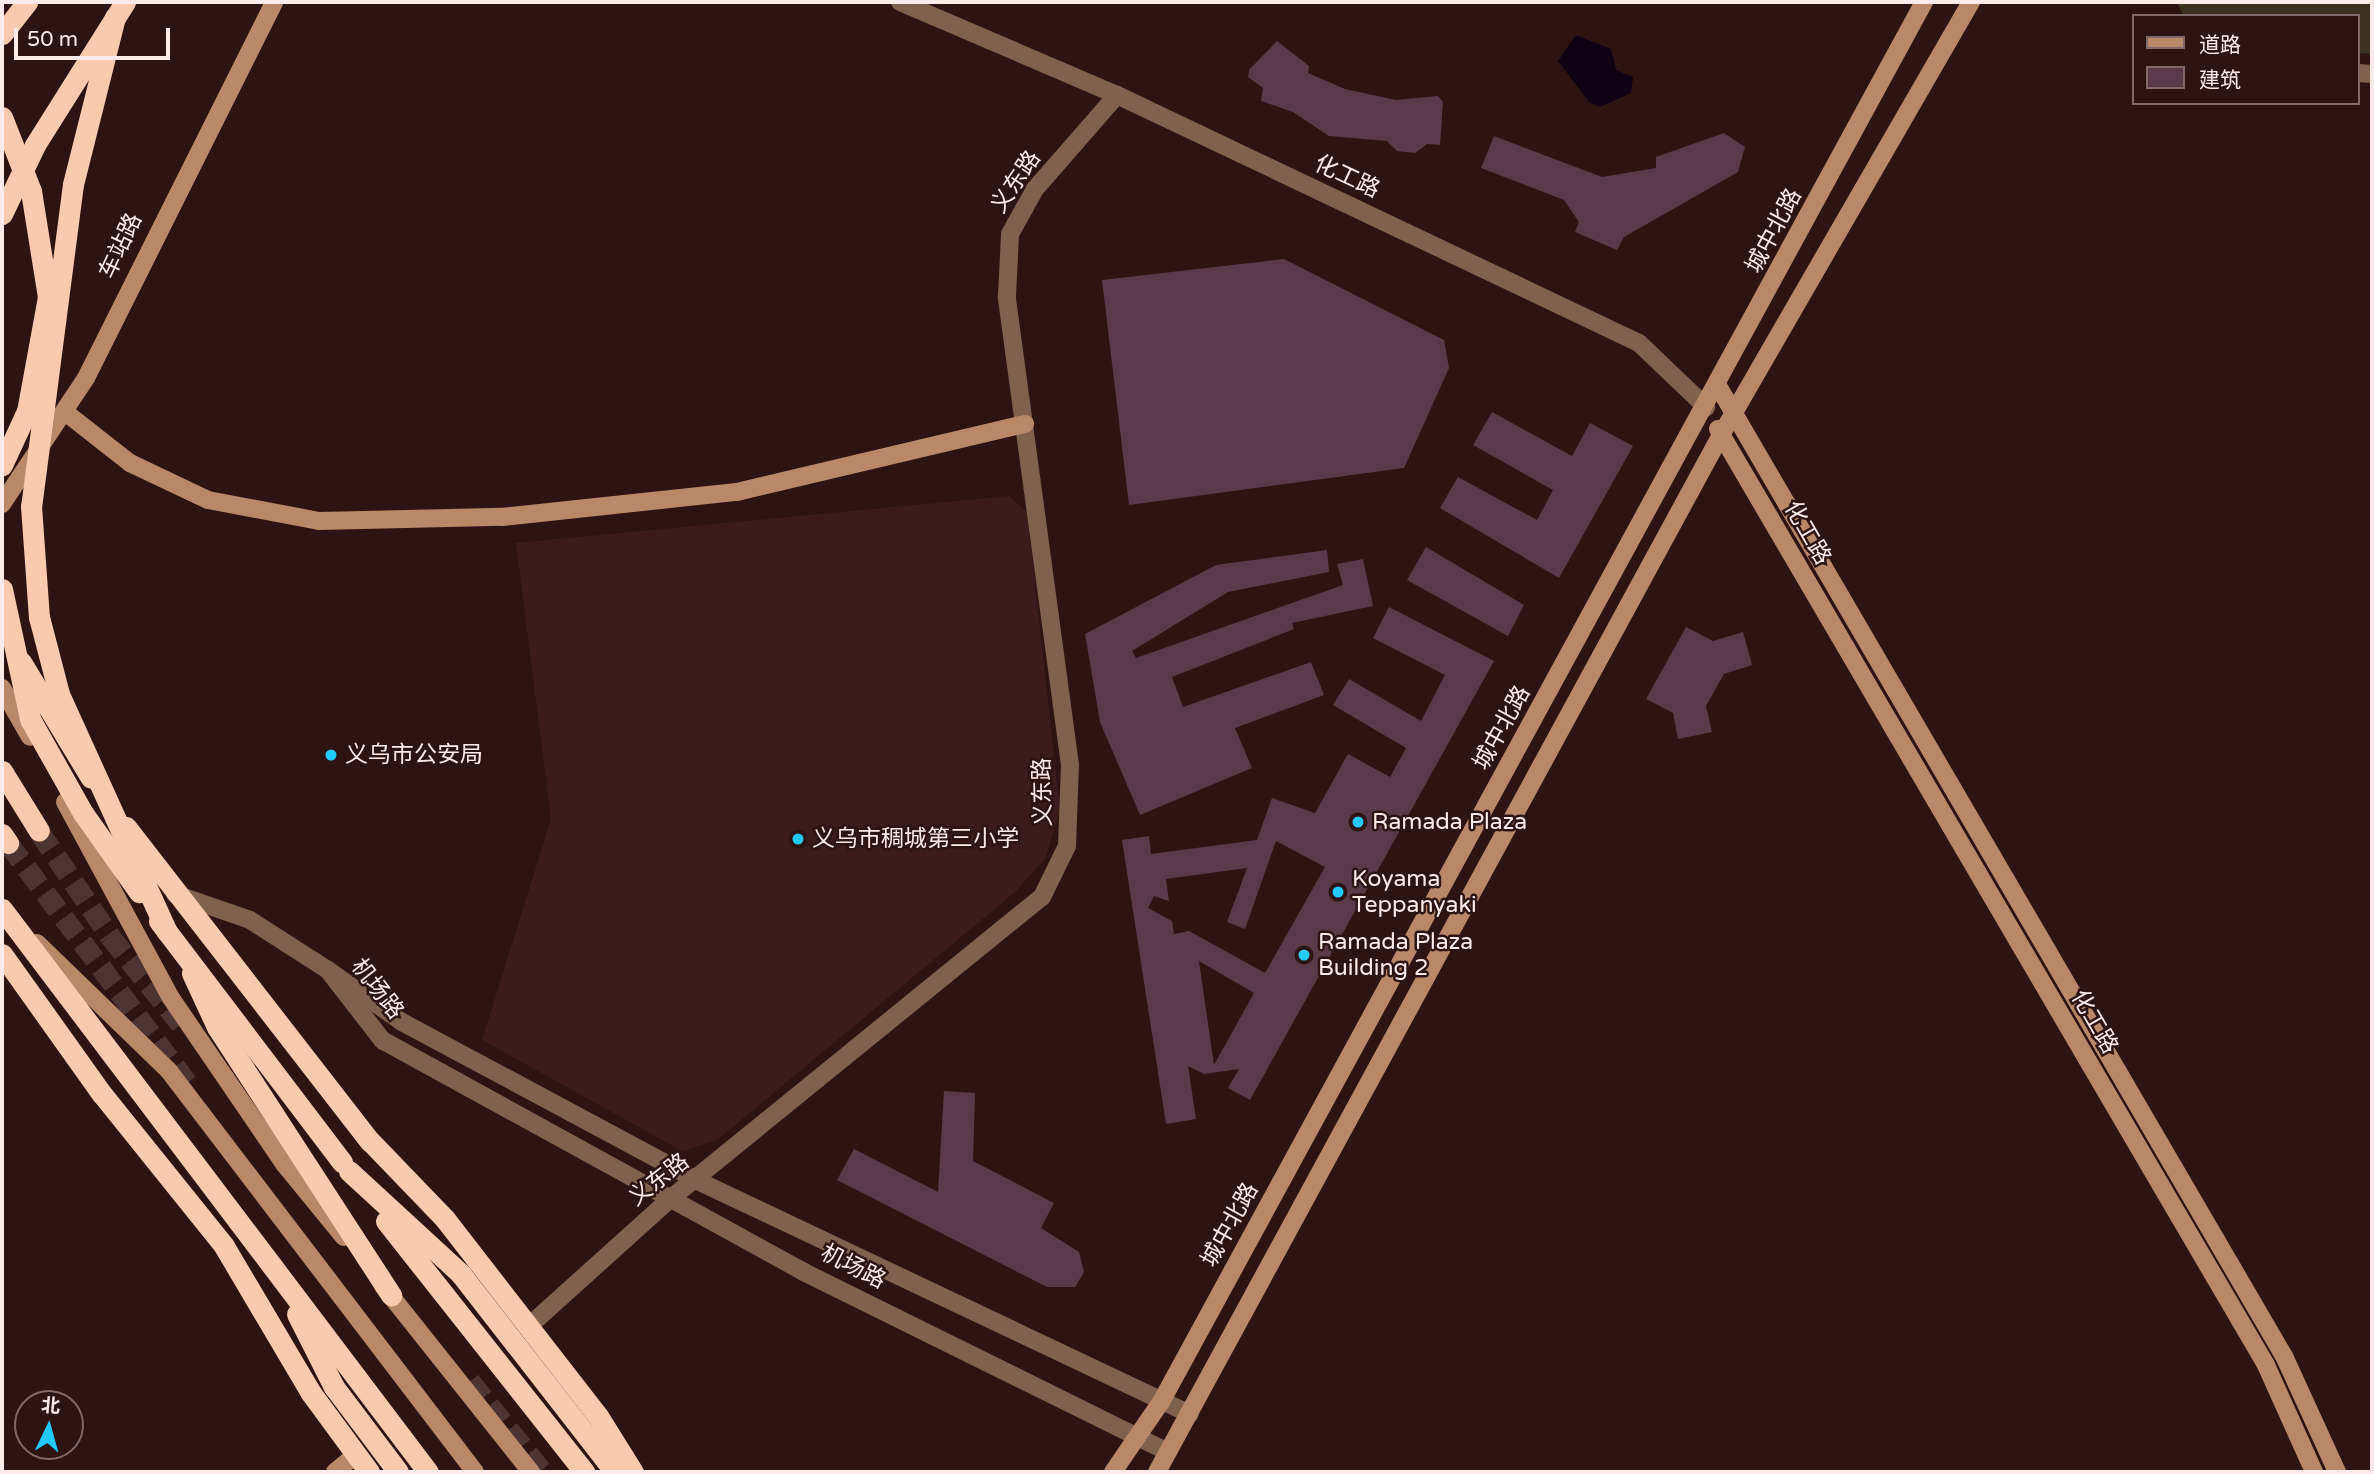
<!DOCTYPE html>
<meta charset="utf-8">
<style>
body{margin:0}
#map{position:relative;width:2374px;height:1474px;overflow:hidden;background:#2d1413;font-family:"Varela Round","Noto Sans SC",sans-serif}
div>[style]{position:absolute}
.built>*{inset:0;background:#3b1b1b}
.green>*{inset:0;background:#3c321f}
.water>*{inset:0;background:#0f0113}
.building>*{inset:0;background:#5a3a48}
.highway-tunnel>*{height:21px;margin-top:-10.5px;transform-origin:0;background:repeating-linear-gradient(90deg,#4c3433 0 21px,transparent 0 31px)}
.street>*{height:18px;margin:-9px;padding:0 9px;transform-origin:9px;border-radius:9px;background:#80614d}
.secondary>*{height:18px;margin:-9px;padding:0 9px;transform-origin:9px;border-radius:9px;background:#b98868}
.highway>*{height:21px;margin:-10.5px;padding:0 10.5px;transform-origin:10.5px;border-radius:10.5px;background:#f9caad}
.highway-bridge>*{height:21px;margin:-10.5px;padding:0 10.5px;transform-origin:10.5px;border-radius:10.5px;background:#f9caad}
.dots>*{width:19px;height:19px;translate:-50% -50%;box-sizing:border-box;border:4px solid #2d1413;border-radius:50%}
span{translate:-50% -50%;white-space:nowrap;text-align:center;line-height:1.15;-webkit-text-stroke:5px #2d1413;paint-order:stroke}
.street-label{font-size:23px;color:#fdebe9}
.poi-label{font-size:23px;color:#fdebe9}
.left{translate:0 -50%;text-align:left}
.frame{position:absolute;inset:0;border:4px solid #fdebe9;pointer-events:none}
.legend{position:absolute;left:2132px;top:14px;width:228px;height:91px;box-sizing:border-box;background:#2d1413;border:2px solid #806a69;margin:0;padding:9px 12px;list-style:none;font-size:21px;color:#fdebe9}
.legend li{display:flex;align-items:center;gap:14px;height:35px}
.legend b{width:35px;border:2px solid #806a69}
.north{position:absolute;left:14px;top:1390px;width:70px;height:70px;box-sizing:border-box;background:#2d1413;border:2px solid #806a69;border-radius:50%;rotate:5deg;font-size:19px;font-weight:700;line-height:28px;text-align:center;color:#fdebe9}
.north::after{content:'';display:block;margin:auto;width:24px;height:32px;background:#22c9fd;clip-path:polygon(50% 0,100% 100%,50% 72%,0 100%)}
.scale{position:absolute;left:14px;top:28px;width:156px;height:32px;box-sizing:border-box;border:4px solid #fdebe9;border-top:0;padding-left:9px;font-size:21px;line-height:24px;white-space:nowrap;color:#fdebe9;-webkit-text-stroke:5px #2d1413;paint-order:stroke}
</style>
<div id="map">
<div class="built">
<div style="clip-path:polygon(1009px 496px,1027px 512px,1060px 810px,1045px 859px,1015px 892px,717px 1140px,682px 1151px,482px 1040px,551px 819px,516px 543px)"></div>
</div>
<div class="green">
<div style="clip-path:polygon(2177px 2px,2372px 2px,2372px 54px,2358px 53px,2358px 16px,2184px 16px)"></div>
</div>
<div class="water">
<div style="clip-path:polygon(1576px 35px,1611px 49px,1616px 70px,1633px 77px,1631px 93px,1600px 107px,1590px 103px,1558px 61px)"></div>
</div>
<div class="building">
<div style="clip-path:polygon(1277px 41px,1309px 66px,1308px 73px,1345px 89px,1396px 100px,1438px 96px,1443px 102px,1440px 145px,1427px 144px,1415px 153px,1397px 151px,1387px 141px,1329px 136px,1293px 112px,1261px 101px,1263px 88px,1248px 77px,1249px 70px)"></div>
<div style="clip-path:polygon(1724px 133px,1745px 147px,1738px 172px,1624px 237px,1617px 250px,1575px 232px,1579px 222px,1564px 200px,1481px 168px,1494px 136px,1602px 177px,1656px 168px,1656px 157px)"></div>
<div style="clip-path:polygon(1284px 259px,1444px 340px,1449px 368px,1404px 468px,1129px 505px,1102px 280px)"></div>
<div style="clip-path:polygon(1492px 412px,1572px 456px,1590px 423px,1633px 446px,1559px 578px,1440px 508px,1458px 477px,1537px 520px,1553px 490px,1473px 445px)"></div>
<div style="clip-path:polygon(1426px 547px,1524px 605px,1508px 636px,1407px 580px)"></div>
<div style="clip-path:polygon(1327px 550px,1329px 572px,1228px 592px,1132px 651px,1136px 658px,1343px 585px,1337px 564px,1363px 559px,1373px 606px,1292px 623px,1294px 629px,1172px 677px,1183px 707px,1311px 662px,1324px 695px,1235px 728px,1252px 768px,1140px 815px,1100px 722px,1085px 634px,1216px 565px)"></div>
<div style="clip-path:polygon(evenodd,1389px 607px,1494px 661px,1250px 1100px,1228px 1088px,1239px 1069px,1204px 1074px,1188px 1066px,1196px 1119px,1166px 1124px,1122px 840px,1149px 836px,1151px 854px,1257px 840px,1272px 798px,1315px 813px,1348px 754px,1390px 777px,1406px 748px,1333px 705px,1349px 679px,1421px 721px,1445px 675px,1373px 638px,1389px 607px,1276px 841px,1325px 867px,1265px 973px,1189px 931px,1174px 934px,1172px 921px,1148px 908px,1154px 896px,1169px 901px,1166px 879px,1247px 868px,1227px 922px,1245px 929px,1276px 841px,1389px 607px,1199px 961px,1254px 993px,1214px 1065px,1199px 961px)"></div>
<div style="clip-path:polygon(1686px 627px,1713px 641px,1743px 632px,1752px 665px,1724px 674px,1706px 706px,1712px 732px,1678px 739px,1673px 713px,1646px 699px)"></div>
<div style="clip-path:polygon(944px 1091px,975px 1093px,973px 1161px,1054px 1203px,1041px 1228px,1079px 1252px,1084px 1272px,1075px 1287px,1047px 1287px,837px 1180px,854px 1149px,938px 1192px)"></div>
</div>
<div class="highway-tunnel">
<div style="left:39px;top:831px;width:127px;rotate:55.9deg"></div>
<div style="left:110px;top:936px;width:113px;rotate:51.1deg"></div>
<div style="left:8px;top:843px;width:299px;rotate:53.2deg"></div>
<div style="left:470px;top:1381px;width:117px;rotate:51.3deg"></div>
</div>
<div class="street">
<div style="left:900px;top:2px;width:236px;rotate:23.2deg"></div>
<div style="left:1117px;top:95px;width:578px;rotate:25.41deg"></div>
<div style="left:1639px;top:343px;width:93px;rotate:43.7deg"></div>
<div style="left:2358px;top:73px;width:14px;rotate:4deg"></div>
<div style="left:175px;top:894px;width:79px;rotate:19.1deg"></div>
<div style="left:250px;top:920px;width:93px;rotate:32.7deg"></div>
<div style="left:529px;top:1326px;width:190px;rotate:-42deg"></div>
<div style="left:670px;top:1199px;width:479px;rotate:-39.1deg"></div>
<div style="left:1042px;top:897px;width:57px;rotate:-63.9deg"></div>
<div style="left:1067px;top:846px;width:81px;rotate:-87.9deg"></div>
<div style="left:1070px;top:765px;width:473px;rotate:-97.7deg"></div>
<div style="left:1007px;top:296px;width:62px;rotate:-87.2deg"></div>
<div style="left:1010px;top:234px;width:51px;rotate:-60.9deg"></div>
<div style="left:1035px;top:189px;width:125px;rotate:-48.9deg"></div>
<div style="left:1168px;top:1452px;width:406px;rotate:-153.7deg"></div>
<div style="left:804px;top:1272px;width:480px;rotate:-151.2deg"></div>
<div style="left:383px;top:1041px;width:90px;rotate:-127.8deg"></div>
<div style="left:328px;top:970px;width:90px;rotate:35.1deg"></div>
<div style="left:402px;top:1022px;width:336px;rotate:28.2deg"></div>
<div style="left:698px;top:1181px;width:544px;rotate:25.34deg"></div>
</div>
<div class="secondary">
<div style="left:1718px;top:386px;width:1123px;rotate:59.74deg"></div>
<div style="left:2284px;top:1356px;width:128px;rotate:65.4deg"></div>
<div style="left:65px;top:412px;width:83px;rotate:38.1deg"></div>
<div style="left:130px;top:463px;width:86px;rotate:25.4deg"></div>
<div style="left:208px;top:500px;width:113px;rotate:10.7deg"></div>
<div style="left:319px;top:521px;width:183px;rotate:-1.3deg"></div>
<div style="left:502px;top:517px;width:236px;rotate:-6.1deg"></div>
<div style="left:737px;top:492px;width:296px;rotate:-13.3deg"></div>
<div style="left:1718px;top:429px;width:1085px;rotate:59.65deg"></div>
<div style="left:2266px;top:1365px;width:117px;rotate:65.8deg"></div>
<div style="left:2px;top:504px;width:151px;rotate:-56.3deg"></div>
<div style="left:86px;top:378px;width:420px;rotate:-63.4deg"></div>
<div style="left:2px;top:688px;width:56px;rotate:60.3deg"></div>
<div style="left:65px;top:802px;width:223px;rotate:61.6deg"></div>
<div style="left:171px;top:998px;width:202px;rotate:55.7deg"></div>
<div style="left:285px;top:1165px;width:93px;rotate:50.7deg"></div>
<div style="left:37px;top:943px;width:184px;rotate:44.1deg"></div>
<div style="left:169px;top:1071px;width:504px;rotate:52.65deg"></div>
<div style="left:383px;top:1286px;width:238px;rotate:51.5deg"></div>
<div style="left:335px;top:1472px;width:26px;rotate:-40deg"></div>
<div style="left:1113px;top:1472px;width:85px;rotate:-55.6deg"></div>
<div style="left:1161px;top:1402px;width:1594px;rotate:-61.41deg"></div>
<div style="left:1157px;top:1472px;width:1180px;rotate:-61.46deg"></div>
<div style="left:1721px;top:435px;width:500px;rotate:-60deg"></div>
</div>
<div class="highway">
<div style="left:2px;top:34px;width:41px;rotate:-52deg"></div>
<div style="left:2px;top:214px;width:76px;rotate:-64.4deg"></div>
<div style="left:35px;top:145px;width:169px;rotate:-57.8deg"></div>
<div style="left:21px;top:662px;width:135px;rotate:58.9deg"></div>
<div style="left:2px;top:771px;width:70px;rotate:58.3deg"></div>
<div style="left:126px;top:827px;width:398px;rotate:52.2deg"></div>
<div style="left:370px;top:1141px;width:108px;rotate:46.1deg"></div>
<div style="left:445px;top:1219px;width:249px;rotate:52.2deg"></div>
<div style="left:598px;top:1416px;width:66px;rotate:58deg"></div>
<div style="left:2px;top:834px;width:11px;rotate:56deg"></div>
<div style="left:2px;top:909px;width:706px;rotate:52.89deg"></div>
<div style="left:2px;top:954px;width:172px;rotate:54.5deg"></div>
<div style="left:102px;top:1094px;width:195px;rotate:51.2deg"></div>
<div style="left:224px;top:1246px;width:171px;rotate:59.4deg"></div>
<div style="left:311px;top:1393px;width:98px;rotate:53.7deg"></div>
<div style="left:192px;top:973px;width:60px;rotate:65.2deg"></div>
<div style="left:217px;top:1027px;width:320px;rotate:57deg"></div>
<div style="left:349px;top:1171px;width:151px;rotate:42.6deg"></div>
<div style="left:460px;top:1273px;width:252px;rotate:52.1deg"></div>
<div style="left:386px;top:1221px;width:320px;rotate:51.7deg"></div>
<div style="left:297px;top:1314px;width:82px;rotate:63.1deg"></div>
<div style="left:334px;top:1387px;width:106px;rotate:53deg"></div>
</div>
<div class="highway-bridge">
<div style="left:115px;top:17px;width:172px;rotate:104.1deg"></div>
<div style="left:73px;top:184px;width:325px;rotate:97.4deg"></div>
<div style="left:31px;top:506px;width:111px;rotate:85.9deg"></div>
<div style="left:39px;top:617px;width:80px;rotate:75.4deg"></div>
<div style="left:59px;top:694px;width:261px;rotate:65.6deg"></div>
<div style="left:2px;top:117px;width:79px;rotate:68.6deg"></div>
<div style="left:31px;top:191px;width:107px;rotate:80.9deg"></div>
<div style="left:48px;top:297px;width:116px;rotate:100.4deg"></div>
<div style="left:27px;top:411px;width:60px;rotate:114.8deg"></div>
<div style="left:2px;top:589px;width:133px;rotate:77.8deg"></div>
<div style="left:30px;top:719px;width:108px;rotate:60.6deg"></div>
<div style="left:83px;top:813px;width:97px;rotate:54.7deg"></div>
<div style="left:159px;top:921px;width:303px;rotate:52.8deg"></div>
</div>
<div class="dots">
<div style="left:331px;top:755px;background:#22c9fd"></div>
<div style="left:1358px;top:822px;background:#22c9fd"></div>
<div style="left:798px;top:839px;background:#22c9fd"></div>
<div style="left:1338px;top:892px;background:#22c9fd"></div>
<div style="left:1304px;top:955px;background:#22c9fd"></div>
</div>
<div class="street-label">
<span style="left:1347px;top:177px;rotate:25deg">化工路</span>
<span style="left:1016px;top:182px;rotate:-56deg">义东路</span>
<span style="left:1774px;top:231px;rotate:-62deg">城中北路</span>
<span style="left:121px;top:246px;rotate:-65deg">车站路</span>
<span style="left:1807px;top:533px;rotate:60deg">化工路</span>
<span style="left:1502px;top:728px;rotate:-61deg">城中北路</span>
<span style="left:1043px;top:792px;rotate:-91deg">义东路</span>
<span style="left:377px;top:989px;rotate:52deg">机场路</span>
<span style="left:2094px;top:1022px;rotate:60deg">化工路</span>
<span style="left:659px;top:1180px;rotate:-38deg">义东路</span>
<span style="left:1230px;top:1225px;rotate:-61deg">城中北路</span>
<span style="left:853px;top:1267px;rotate:27deg">机场路</span>
</div>
<div class="poi-label">
<span class="left" style="left:345px;top:755px">义乌市公安局</span>
<span class="left" style="left:1372px;top:822px">Ramada Plaza</span>
<span class="left" style="left:812px;top:839px">义乌市稠城第三小学</span>
<span class="left" style="left:1352px;top:892px">Koyama<br>Teppanyaki</span>
<span class="left" style="left:1318px;top:955px">Ramada Plaza<br>Building 2</span>
</div>
<div class="frame"></div>
<ul class="legend">
<li><b style="height:9px;background:#b98868"></b>道路</li>
<li><b style="height:19px;background:#5a3a48"></b>建筑</li>
</ul>
<div class="north">北</div>
<div class="scale">50 m</div>
</div>
